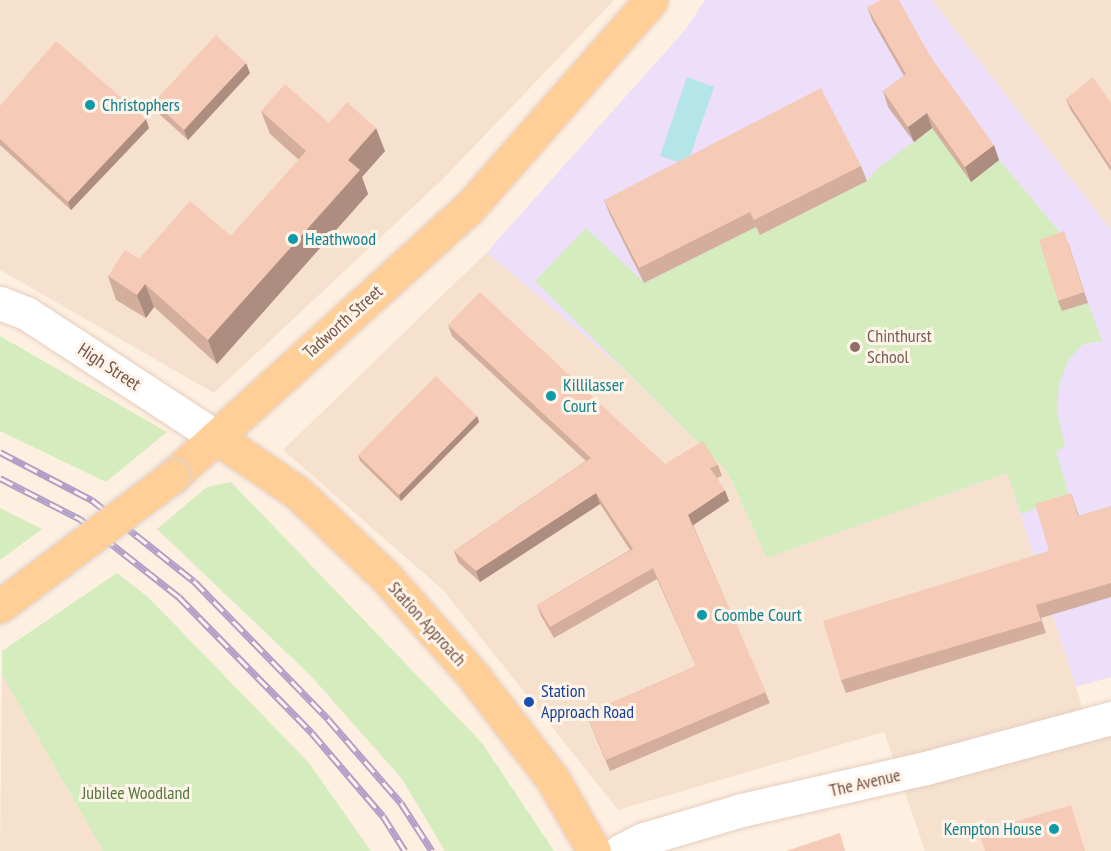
<!DOCTYPE html>
<style>
body{margin:0}
#map{position:relative;width:1111px;height:851px;overflow:hidden;background:#fef0e1;font-family:"PT Sans Narrow",sans-serif}
div>[style]{position:absolute}
.residential>*{inset:0;background:#f6e1cf}
.education>*{inset:0;background:#eddefa}
.green>*{inset:0;background:#d5ecbf}
.water>*{inset:0;background:#b4e6e9}
.roads{filter:drop-shadow(0 0 2px #e5cdbf) drop-shadow(0 0 2px #e5cdbf)}
.minor>*{height:33px;margin:-16.5px;padding:0 16.5px;transform-origin:16.5px;border-radius:16.5px;background:#fff}
.major>*{height:33px;margin:-16.5px;padding:0 16.5px;transform-origin:16.5px;border-radius:16.5px;background:#ffcf97}
.rail>*{height:7px;margin-top:-3.5px;transform-origin:0;background:repeating-linear-gradient(90deg,#fff4e9 0 14px,#b19fc8 0 28px);box-sizing:border-box;border-block:2px solid #b19fc8}
.bridges{filter:drop-shadow(0 0 2px #dcd2cf) drop-shadow(0 0 2px #dcd2cf)}
.major-bridge>*{height:33px;margin:-16.5px;padding:0 16.5px;transform-origin:16.5px;border-radius:16.5px;background:#ffcf97}
.wall>*{inset:0;background:#d3ae9d}
.shaded-wall>*{inset:0;background:#ac8d80}
.building>*{inset:0;background:#f5cab7}
.dots>*{width:16px;height:16px;translate:-50% -50%;box-sizing:border-box;border:3px solid #fff4e9;border-radius:50%}
span{translate:-50% -50%;white-space:nowrap;text-align:center;line-height:1.15;-webkit-text-stroke:6px #fff4e9;paint-order:stroke}
.culture-label{font-size:18px;color:#0d838f}
.left{translate:0 -50%;text-align:left}
.right{translate:-100% -50%;text-align:right}
.street-label{font-size:18px;color:#775346}
.education-label{font-size:18px;color:#785e54}
.transit-label{font-size:18px;color:#164399}
.park-label{font-size:18px;color:#52783b}
</style>
<div id="map">
<div class="residential">
<div style="clip-path:polygon(0 0,614px 0,442px 180px,214px 393px,0 270px)"></div>
<div style="clip-path:polygon(932px 0,1111px 0,1111px 230px)"></div>
<div style="clip-path:polygon(487px 252px,622px 368px,727px 471px,767px 558px,1007px 473px,1091px 734px,1111px 728px,1111px 851px,925px 851px,884px 732px,618px 810px,443px 590px,283px 450px)"></div>
<div style="clip-path:polygon(2px 675px,103px 851px,0 851px)"></div>
</div>
<div class="education">
<div style="clip-path:polygon(705px 0,932px 0,1111px 230px,1111px 677px,1076px 687px,1007px 473px,767px 558px,727px 471px,622px 368px,487px 252px,685px 30px)"></div>
</div>
<div class="green">
<div style="clip-path:polygon(932px 128px,971px 182px,999px 160px,1068px 242px,1062px 311px,1088px 303px,1102px 341px,1083px 344px,1069px 359px,1059px 384px,1057px 412px,1065px 446px,1056px 452px,1069px 496px,1021px 514px,1007px 473px,767px 558px,727px 471px,535px 281px,586px 228px,645px 283px,749px 230px,742px 201px,760px 235px,867px 181px,878px 168px)"></div>
<div style="clip-path:polygon(0 336px,167px 432px,106px 482px,0 431px)"></div>
<div style="clip-path:polygon(231px 482px,482px 743px,554px 851px,445px 851px,402px 779px,311px 676px,157px 529px,207px 487px)"></div>
<div style="clip-path:polygon(0 508px,42px 529px,0 560px)"></div>
<div style="clip-path:polygon(117px 573px,148px 597px,309px 763px,371px 851px,103px 851px,2px 675px,2px 651px)"></div>
</div>
<div class="water">
<div style="clip-path:polygon(687px 77px,714px 87px,687px 165px,660px 156px)"></div>
</div>
<div class="roads">
<div class="minor">
<div style="left:0;top:303px;width:28px;rotate:21deg"></div>
<div style="left:26px;top:313px;width:227px;rotate:33.1deg"></div>
<div style="left:620px;top:851px;width:27px;rotate:-27deg"></div>
<div style="left:644px;top:839px;width:102px;rotate:-16.5deg"></div>
<div style="left:742px;top:810px;width:189px;rotate:-12.9deg"></div>
<div style="left:926px;top:768px;width:192px;rotate:-15.1deg"></div>
</div>
<div class="major">
<div style="left:216px;top:437px;width:99px;rotate:34.3deg"></div>
<div style="left:298px;top:493px;width:122px;rotate:43.7deg"></div>
<div style="left:386px;top:577px;width:128px;rotate:48.5deg"></div>
<div style="left:471px;top:673px;width:133px;rotate:52.4deg"></div>
<div style="left:552px;top:778px;width:84px;rotate:60.1deg"></div>
<div style="left:173px;top:476px;width:399px;rotate:-42.2deg"></div>
<div style="left:469px;top:208px;width:276px;rotate:-48.8deg"></div>
</div>
</div>
<div class="rail">
<div style="left:0;top:452px;width:104px;rotate:27.6deg"></div>
<div style="left:92px;top:500px;width:130px;rotate:38.5deg"></div>
<div style="left:194px;top:581px;width:192px;rotate:45.8deg"></div>
<div style="left:328px;top:719px;width:111px;rotate:49deg"></div>
<div style="left:401px;top:803px;width:57px;rotate:57.1deg"></div>
<div style="left:0;top:478px;width:90px;rotate:27.1deg"></div>
<div style="left:80px;top:519px;width:126px;rotate:38.2deg"></div>
<div style="left:179px;top:597px;width:190px;rotate:45.6deg"></div>
<div style="left:312px;top:733px;width:109px;rotate:49.5deg"></div>
<div style="left:383px;top:816px;width:41px;rotate:57.8deg"></div>
</div>
<div class="bridges">
<div class="major-bridge">
<div style="left:0;top:606px;width:216px;rotate:-36.9deg"></div>
</div>
</div>
<div class="wall">
<div style="clip-path:polygon(867px 7px,930px 56px,999px 160px,971px 182px,932px 128px,914px 142px,888px 107px,883px 91px,904px 76px,873px 22px)"></div>
<div style="clip-path:polygon(250px 73px,188px 140px,157px 112px,154px 102px)"></div>
<div style="clip-path:polygon(1066px 99px,1111px 103px,1111px 171px,1070px 109px)"></div>
<div style="clip-path:polygon(0 106px,149px 128px,71px 210px,0 145px)"></div>
<div style="clip-path:polygon(261px 111px,329px 123px,385px 151px,362px 177px,368px 194px,217px 364px,154px 307px,146px 318px,116px 300px,108px 276px,139px 259px,231px 236px,299px 160px,270px 134px)"></div>
<div style="clip-path:polygon(861px 166px,867px 181px,760px 235px,756px 227px,644px 283px,610px 215px,604px 200px)"></div>
<div style="clip-path:polygon(1068px 242px,1088px 303px,1062px 311px,1058px 301px)"></div>
<div style="clip-path:polygon(448px 325px,665px 464px,718px 465px,722px 476px,717px 478px,729px 501px,693px 525px,770px 703px,610px 771px,586px 714px,696px 666px,657px 579px,554px 638px,541px 616px,537px 605px,630px 550px,600px 504px,480px 582px,458px 562px,454px 551px,586px 461px,452px 336px)"></div>
<div style="clip-path:polygon(477px 416px,479px 422px,401px 501px,360px 461px,358px 455px)"></div>
<div style="clip-path:polygon(1071px 493px,1079px 516px,1111px 506px,1111px 597px,1041px 618px,1046px 633px,846px 693px,841px 680px,1049px 551px)"></div>
</div>
<div class="shaded-wall">
<div style="clip-path:polygon(246px 63px,250px 73px,188px 140px,184px 130px)"></div>
<div style="clip-path:polygon(927px 113px,932px 128px,914px 142px,908px 127px)"></div>
<div style="clip-path:polygon(146px 119px,149px 128px,71px 210px,68px 202px)"></div>
<div style="clip-path:polygon(376px 128px,385px 151px,362px 177px,368px 194px,217px 364px,208px 340px,348px 160px)"></div>
<div style="clip-path:polygon(994px 145px,999px 160px,971px 182px,965px 167px)"></div>
<div style="clip-path:polygon(145px 284px,154px 307px,146px 318px,137px 295px)"></div>
<div style="clip-path:polygon(477px 416px,479px 422px,401px 501px,399px 495px)"></div>
<div style="clip-path:polygon(725px 490px,729px 501px,692px 526px,688px 515px)"></div>
<div style="clip-path:polygon(596px 493px,600px 504px,480px 582px,476px 571px)"></div>
</div>
<div class="building">
<div style="clip-path:polygon(881px 0,899px 0,930px 56px,994px 145px,965px 167px,927px 113px,908px 127px,883px 91px,906px 74px,867px 7px)"></div>
<div style="clip-path:polygon(216px 35px,246px 63px,184px 130px,154px 102px)"></div>
<div style="clip-path:polygon(56px 41px,146px 119px,68px 202px,0 139px,0 106px)"></div>
<div style="clip-path:polygon(1093px 77px,1111px 103px,1111px 167px,1066px 99px)"></div>
<div style="clip-path:polygon(285px 84px,329px 123px,347px 102px,376px 128px,348px 160px,360px 170px,208px 340px,145px 284px,137px 295px,108px 276px,125px 250px,139px 259px,190px 201px,231px 236px,306px 151px,261px 111px)"></div>
<div style="clip-path:polygon(821px 88px,861px 166px,754px 220px,750px 212px,639px 268px,604px 200px)"></div>
<div style="clip-path:polygon(1064px 231px,1084px 292px,1058px 301px,1039px 240px)"></div>
<div style="clip-path:polygon(480px 292px,665px 464px,703px 441px,718px 465px,710px 468px,725px 490px,688px 515px,766px 692px,606px 760px,586px 714px,696px 666px,653px 568px,550px 627px,537px 605px,633px 549px,596px 493px,476px 571px,454px 551px,591px 458px,448px 325px)"></div>
<div style="clip-path:polygon(436px 376px,477px 416px,399px 495px,358px 455px)"></div>
<div style="clip-path:polygon(1071px 493px,1078px 516px,1111px 506px,1111px 583px,1036px 605px,1041px 621px,841px 680px,823px 621px,1049px 551px,1035px 504px)"></div>
<div style="clip-path:polygon(1071px 805px,1085px 851px,985px 851px,979px 832px)"></div>
<div style="clip-path:polygon(840px 833px,845px 851px,786px 851px)"></div>
</div>
<div class="dots">
<div style="left:90px;top:105px;background:#0f9aa8"></div>
<div style="left:293px;top:239px;background:#0f9aa8"></div>
<div style="left:855px;top:347px;background:#8d6e63"></div>
<div style="left:551px;top:396px;background:#0f9aa8"></div>
<div style="left:702px;top:615px;background:#0f9aa8"></div>
<div style="left:529px;top:702px;background:#1a4fb4"></div>
<div style="left:1054px;top:829px;background:#0f9aa8"></div>
</div>
<div class="culture-label">
<span class="left" style="left:102px;top:105px">Christophers</span>
<span class="left" style="left:305px;top:239px">Heathwood</span>
<span class="left" style="left:563px;top:396px">Killilasser<br>Court</span>
<span class="left" style="left:714px;top:615px">Coombe Court</span>
<span class="right" style="left:1042px;top:829px">Kempton House</span>
</div>
<div class="street-label">
<span style="left:343px;top:322px;rotate:-42deg">Tadworth Street</span>
<span style="left:109px;top:367px;rotate:33deg">High Street</span>
<span style="left:427px;top:624px;rotate:48deg">Station Approach</span>
<span style="left:865px;top:783px;rotate:-13deg">The Avenue</span>
</div>
<div class="education-label">
<span class="left" style="left:867px;top:347px">Chinthurst<br>School</span>
</div>
<div class="transit-label">
<span class="left" style="left:541px;top:702px">Station<br>Approach Road</span>
</div>
<div class="park-label">
<span style="left:136px;top:793px">Jubilee Woodland</span>
</div>
</div>
